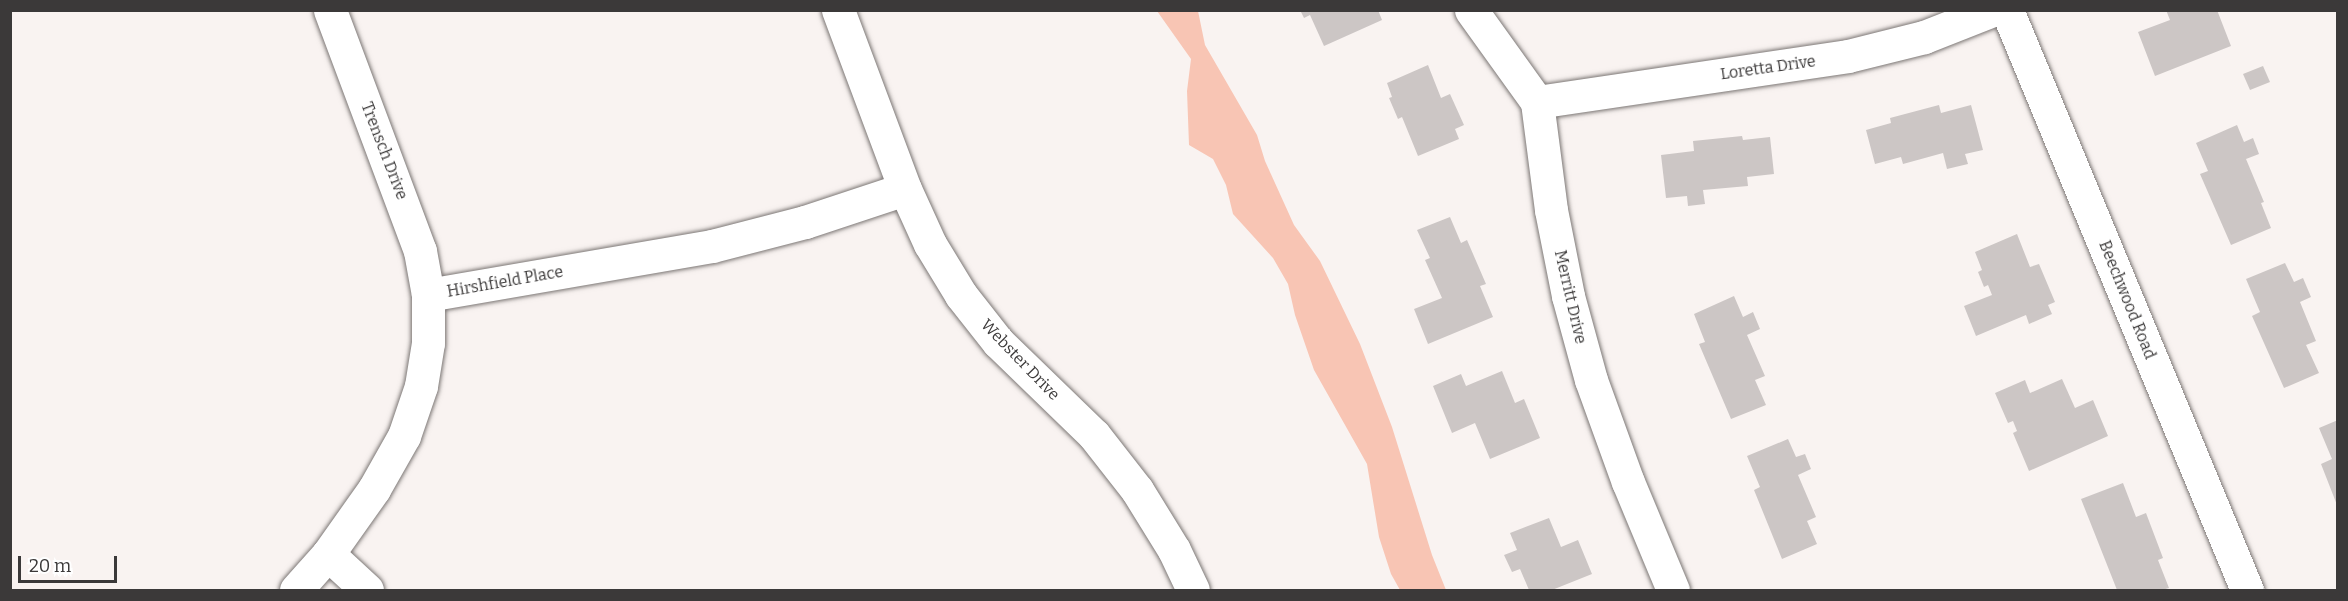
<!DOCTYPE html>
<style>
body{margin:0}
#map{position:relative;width:2348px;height:601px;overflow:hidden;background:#f9f3f1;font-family:Bitter,serif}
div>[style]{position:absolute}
.green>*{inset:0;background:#f8c5b4}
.building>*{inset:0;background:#ccc6c5}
.roads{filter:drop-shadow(0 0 2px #7c7775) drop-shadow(0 0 2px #7c7775)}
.minor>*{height:33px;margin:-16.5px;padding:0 16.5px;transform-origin:16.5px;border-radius:16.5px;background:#fff}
span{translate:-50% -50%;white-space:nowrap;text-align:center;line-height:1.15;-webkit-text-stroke:4.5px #fff;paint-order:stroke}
.street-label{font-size:16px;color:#3b3939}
.frame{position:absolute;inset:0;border:12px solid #3b3939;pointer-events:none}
.scale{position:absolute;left:18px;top:556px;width:99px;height:27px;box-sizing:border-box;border:3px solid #3b3939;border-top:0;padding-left:8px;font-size:18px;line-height:21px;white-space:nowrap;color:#3b3939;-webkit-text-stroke:4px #fff;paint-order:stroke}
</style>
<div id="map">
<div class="green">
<div style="clip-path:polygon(1157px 11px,1198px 11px,1205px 45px,1257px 135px,1265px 161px,1294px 225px,1320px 261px,1360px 344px,1392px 427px,1432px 555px,1446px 590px,1400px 590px,1391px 574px,1379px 537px,1367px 464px,1314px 370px,1295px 315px,1288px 284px,1273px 258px,1233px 214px,1226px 185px,1213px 159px,1189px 145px,1187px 91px,1191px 59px)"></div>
</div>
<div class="building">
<div style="clip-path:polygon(1300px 10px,1378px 10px,1382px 20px,1324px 46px,1310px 15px,1304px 18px)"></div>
<div style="clip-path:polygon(2166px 10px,2217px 10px,2231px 46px,2155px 76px,2138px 32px,2170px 20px)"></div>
<div style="clip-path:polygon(1428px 65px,1441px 98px,1450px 94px,1464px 125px,1455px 129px,1459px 139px,1418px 156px,1402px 117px,1398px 119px,1389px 98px,1392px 97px,1387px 83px)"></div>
<div style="clip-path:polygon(2263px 66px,2270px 82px,2250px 90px,2243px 74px)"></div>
<div style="clip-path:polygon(1939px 105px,1941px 113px,1971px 105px,1983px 150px,1965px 154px,1968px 164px,1947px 169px,1943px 153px,1903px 164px,1901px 157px,1875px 164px,1866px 130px,1891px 123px,1890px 118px)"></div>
<div style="clip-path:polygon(2237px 125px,2244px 142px,2253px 138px,2259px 154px,2246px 159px,2264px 202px,2261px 203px,2271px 228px,2231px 245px,2200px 174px,2208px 171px,2196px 143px)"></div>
<div style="clip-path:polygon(1742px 136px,1743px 140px,1770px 137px,1774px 174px,1747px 177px,1748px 186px,1703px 190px,1705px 204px,1688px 206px,1687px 196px,1666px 198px,1661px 155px,1694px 151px,1693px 141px)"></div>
<div style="clip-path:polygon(1450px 217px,1461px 243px,1467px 240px,1486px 284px,1480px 286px,1493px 317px,1428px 344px,1414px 309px,1442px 298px,1425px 260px,1430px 258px,1417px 230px)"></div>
<div style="clip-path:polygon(2017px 234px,2030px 267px,2039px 264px,2055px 302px,2048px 305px,2052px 314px,2029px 324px,2026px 315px,1976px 336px,1964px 306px,1992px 295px,1988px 285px,1984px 287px,1978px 272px,1982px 270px,1975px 252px)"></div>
<div style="clip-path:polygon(2285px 263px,2294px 282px,2303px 278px,2311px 297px,2300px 302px,2316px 341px,2306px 345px,2319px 373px,2284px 388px,2252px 316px,2260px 312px,2246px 279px)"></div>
<div style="clip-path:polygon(1734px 296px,1743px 317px,1753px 312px,1760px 329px,1747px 335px,1765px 376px,1755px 380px,1766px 405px,1731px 419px,1699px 344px,1705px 342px,1694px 314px)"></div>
<div style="clip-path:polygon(1502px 371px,1515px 403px,1524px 399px,1540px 438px,1490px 459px,1475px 423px,1452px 433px,1433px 386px,1461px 374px,1466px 386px)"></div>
<div style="clip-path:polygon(2062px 379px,2075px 408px,2093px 400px,2108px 436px,2029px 471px,2013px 433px,2017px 431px,2013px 421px,2008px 423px,1995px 393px,2025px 380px,2030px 393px)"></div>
<div style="clip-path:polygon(2338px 420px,2338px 505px,2337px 505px,2321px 464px,2332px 459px,2319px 428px)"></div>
<div style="clip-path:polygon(1788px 439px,1796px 457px,1805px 454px,1811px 469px,1798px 475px,1816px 517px,1807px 521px,1817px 544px,1782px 559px,1754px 490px,1760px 487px,1747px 456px)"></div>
<div style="clip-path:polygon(2123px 483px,2136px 517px,2146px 513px,2163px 558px,2158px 560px,2169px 588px,2162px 590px,2117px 590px,2081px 499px)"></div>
<div style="clip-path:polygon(1549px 518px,1561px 547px,1578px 540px,1592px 574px,1552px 590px,1529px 590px,1520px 569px,1512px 572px,1504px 555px,1517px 550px,1510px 533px)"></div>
</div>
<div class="roads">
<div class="minor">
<div style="left:838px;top:10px;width:191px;rotate:69.5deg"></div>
<div style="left:905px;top:189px;width:60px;rotate:65.6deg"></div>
<div style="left:930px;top:244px;width:60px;rotate:58.7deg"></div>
<div style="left:961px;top:295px;width:60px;rotate:51.8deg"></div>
<div style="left:998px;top:342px;width:134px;rotate:44.1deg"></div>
<div style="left:1094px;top:435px;width:70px;rotate:52deg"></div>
<div style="left:1137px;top:490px;width:70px;rotate:58.3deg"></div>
<div style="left:1174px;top:550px;width:44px;rotate:64.6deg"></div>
<div style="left:1471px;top:10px;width:113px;rotate:54.3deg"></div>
<div style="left:1537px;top:102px;width:109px;rotate:82.6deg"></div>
<div style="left:1551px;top:210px;width:88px;rotate:78.8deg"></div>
<div style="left:1568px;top:296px;width:87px;rotate:74.7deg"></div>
<div style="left:1591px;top:380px;width:109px;rotate:70.1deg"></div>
<div style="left:1628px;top:482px;width:117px;rotate:67.4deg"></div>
<div style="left:2007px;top:10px;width:628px;rotate:67.52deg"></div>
<div style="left:1537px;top:102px;width:314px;rotate:-8.4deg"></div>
<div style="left:1848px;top:56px;width:78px;rotate:-14deg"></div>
<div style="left:1924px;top:37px;width:74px;rotate:-21.4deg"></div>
<div style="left:428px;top:295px;width:288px;rotate:-9.8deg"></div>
<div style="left:712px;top:246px;width:96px;rotate:-14.5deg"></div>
<div style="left:805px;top:222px;width:105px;rotate:-18.3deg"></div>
<div style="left:328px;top:554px;width:53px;rotate:42.7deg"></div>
<div style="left:296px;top:590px;width:48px;rotate:-48.4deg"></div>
<div style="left:328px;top:554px;width:80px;rotate:-54.7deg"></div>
<div style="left:374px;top:489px;width:61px;rotate:-60.5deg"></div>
<div style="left:404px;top:436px;width:53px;rotate:-71.2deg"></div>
<div style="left:421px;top:386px;width:44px;rotate:-80.8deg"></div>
<div style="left:428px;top:343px;width:48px;rotate:-90deg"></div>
<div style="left:428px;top:295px;width:45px;rotate:-100.3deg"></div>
<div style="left:420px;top:251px;width:257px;rotate:-110.5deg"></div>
</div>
</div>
<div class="street-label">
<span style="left:1768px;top:68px;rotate:-8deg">Loretta Drive</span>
<span style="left:384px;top:151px;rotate:69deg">Trensch Drive</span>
<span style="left:505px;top:282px;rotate:-10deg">Hirshfield Place</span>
<span style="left:1570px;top:297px;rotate:77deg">Merritt Drive</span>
<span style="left:2127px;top:300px;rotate:68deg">Beechwood Road</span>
<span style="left:1020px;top:360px;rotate:46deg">Webster Drive</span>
</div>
<div class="frame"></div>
<div class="scale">20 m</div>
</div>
